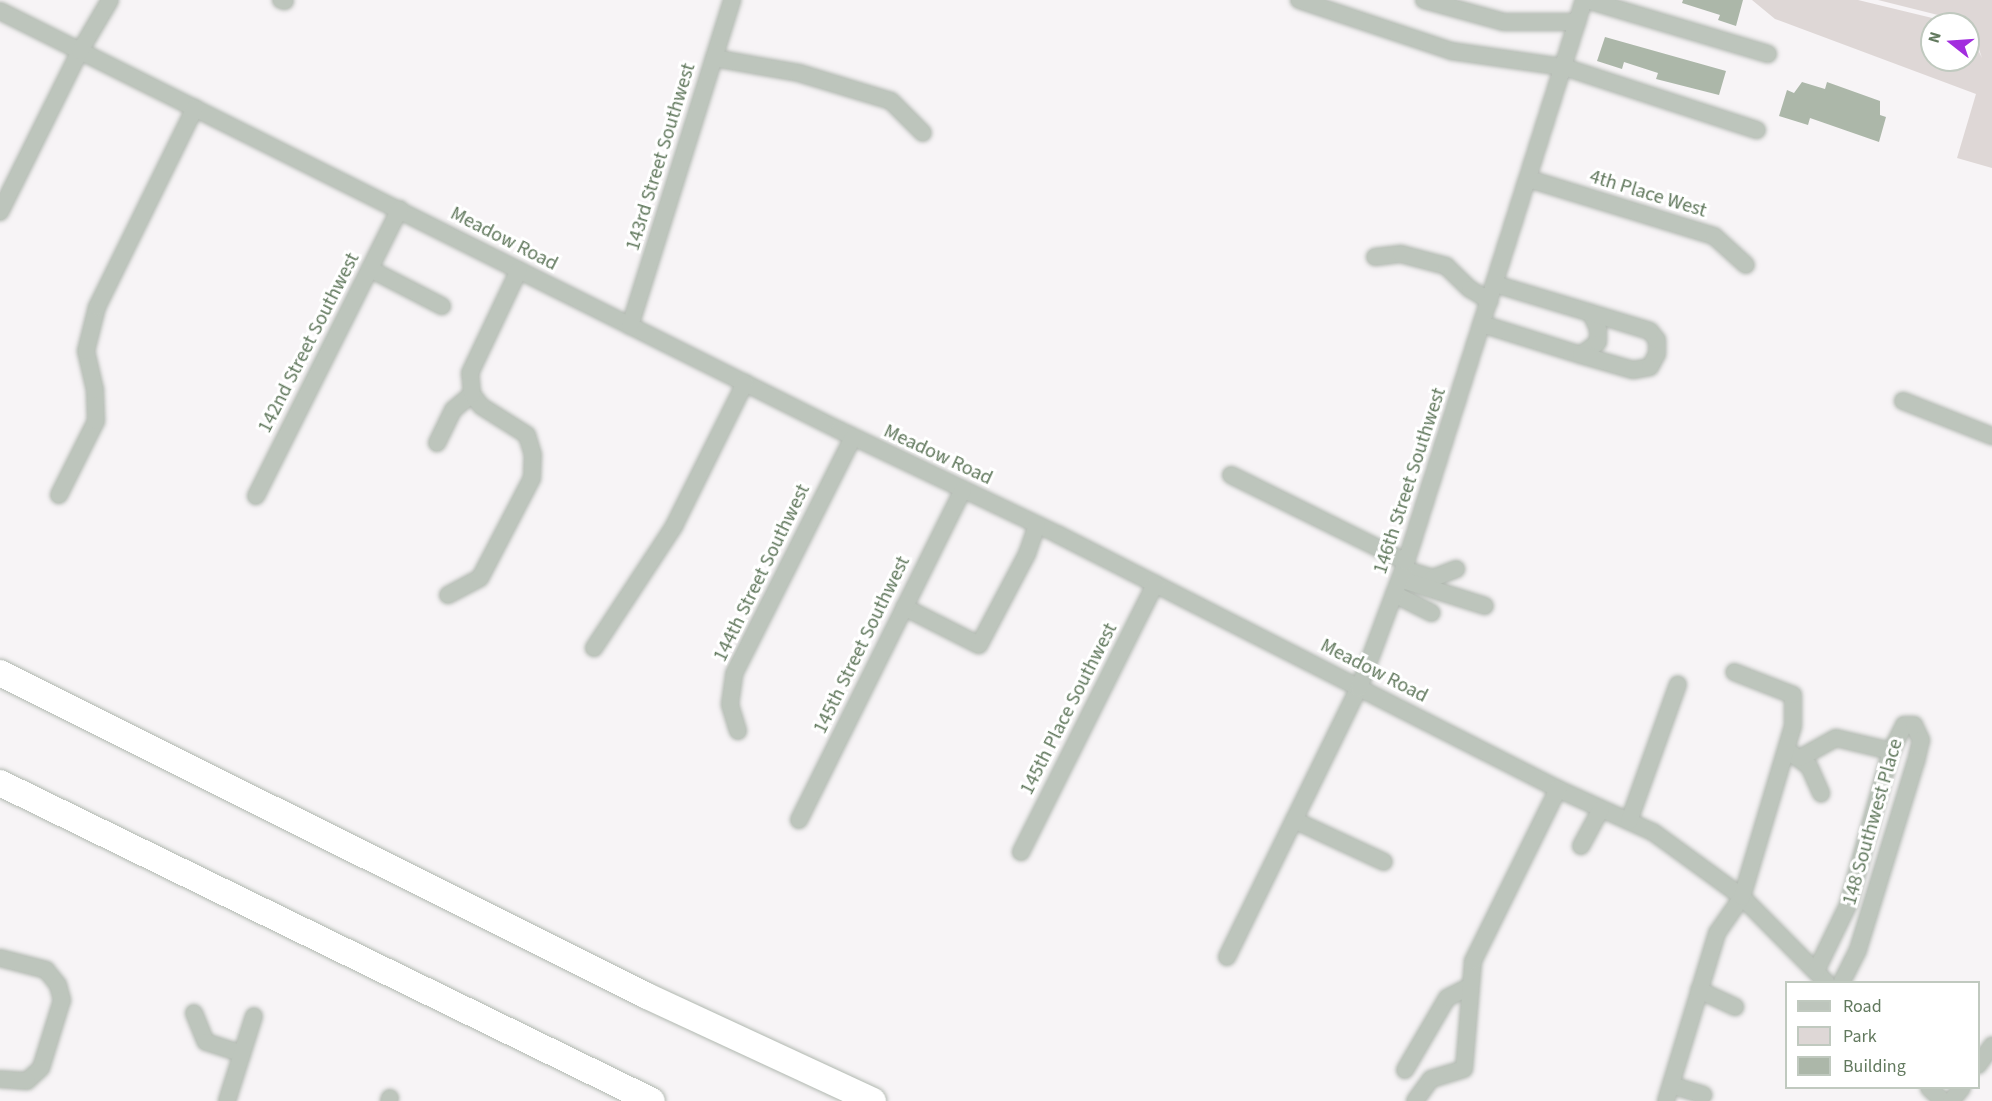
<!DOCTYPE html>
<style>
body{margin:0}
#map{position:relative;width:1992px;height:1101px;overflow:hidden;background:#f7f4f6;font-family:"Source Sans 3",sans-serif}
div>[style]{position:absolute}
.green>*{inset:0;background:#ded7d6}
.building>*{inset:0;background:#acb7a9}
.roads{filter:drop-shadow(0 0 2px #b1b8b0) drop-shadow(0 0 2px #b1b8b0)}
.minor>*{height:16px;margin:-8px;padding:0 8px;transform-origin:8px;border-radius:8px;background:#bdc5bc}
.highway>*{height:26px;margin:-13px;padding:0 13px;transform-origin:13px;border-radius:13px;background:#fff}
span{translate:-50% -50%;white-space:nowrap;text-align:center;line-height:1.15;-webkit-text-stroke:6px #fff;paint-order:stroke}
.street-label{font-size:20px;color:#62795e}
.legend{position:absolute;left:1785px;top:981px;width:195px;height:108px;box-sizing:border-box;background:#fff;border:2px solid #c0c9bf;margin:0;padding:8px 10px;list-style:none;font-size:18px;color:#62795e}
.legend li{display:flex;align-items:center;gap:12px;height:30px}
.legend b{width:30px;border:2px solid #c0c9bf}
.north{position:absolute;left:1920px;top:12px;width:60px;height:60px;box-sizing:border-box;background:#fff;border:2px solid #c0c9bf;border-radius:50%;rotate:287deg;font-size:16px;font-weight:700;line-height:24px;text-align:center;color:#62795e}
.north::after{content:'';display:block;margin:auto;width:21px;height:27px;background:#a22dde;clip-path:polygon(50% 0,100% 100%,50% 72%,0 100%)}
</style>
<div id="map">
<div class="green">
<div style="clip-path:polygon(1752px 0,1858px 0,1957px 24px,1932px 24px,1932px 60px,1968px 60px,1968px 29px,1982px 58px,1970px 23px,1878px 0,1992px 0,1992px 168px,1957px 158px,1976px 94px,1775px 19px)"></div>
</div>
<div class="building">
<div style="clip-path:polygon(1683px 0,1743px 0,1736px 26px,1718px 20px,1720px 15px,1682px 3px)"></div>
<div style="clip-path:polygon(1605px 37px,1726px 71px,1719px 95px,1656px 79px,1658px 73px,1624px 62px,1622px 69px,1597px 61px)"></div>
<div style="clip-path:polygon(1802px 82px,1825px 89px,1827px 82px,1880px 101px,1880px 115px,1886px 117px,1879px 142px,1810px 118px,1808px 125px,1779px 116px,1787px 90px,1794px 93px)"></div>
</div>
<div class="roads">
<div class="minor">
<div style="left:281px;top:0;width:4px;rotate:14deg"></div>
<div style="left:1299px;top:0;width:160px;rotate:18.5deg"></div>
<div style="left:1451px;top:51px;width:114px;rotate:8.1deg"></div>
<div style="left:1564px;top:67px;width:203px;rotate:18.1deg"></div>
<div style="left:1424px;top:0;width:83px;rotate:15.4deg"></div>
<div style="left:1504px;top:22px;width:73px"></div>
<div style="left:1587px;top:0;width:189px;rotate:16.6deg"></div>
<div style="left:0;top:11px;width:938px;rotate:26.54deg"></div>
<div style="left:839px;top:430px;width:242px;rotate:25.5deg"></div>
<div style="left:1057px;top:534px;width:562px;rotate:26.98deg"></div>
<div style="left:1558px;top:789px;width:104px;rotate:24.4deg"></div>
<div style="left:1653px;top:832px;width:110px;rotate:36.1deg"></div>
<div style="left:1742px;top:897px;width:120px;rotate:45.3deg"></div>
<div style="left:714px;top:58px;width:86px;rotate:10deg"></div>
<div style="left:799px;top:73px;width:96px;rotate:16.9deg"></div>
<div style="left:891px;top:101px;width:45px;rotate:45deg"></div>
<div style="left:1529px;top:179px;width:194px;rotate:17.1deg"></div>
<div style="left:1714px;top:236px;width:43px;rotate:42.2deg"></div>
<div style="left:0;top:212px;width:180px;rotate:-63.6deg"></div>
<div style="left:80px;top:51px;width:59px;rotate:-59.5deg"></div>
<div style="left:1375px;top:257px;width:26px;rotate:-7deg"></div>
<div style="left:1401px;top:254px;width:47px;rotate:14.9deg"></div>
<div style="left:1446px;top:266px;width:33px;rotate:44deg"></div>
<div style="left:1470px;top:289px;width:23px;rotate:31deg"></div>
<div style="left:370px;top:269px;width:81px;rotate:27.2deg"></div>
<div style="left:1482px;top:324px;width:104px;rotate:17.4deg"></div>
<div style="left:1581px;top:355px;width:21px;rotate:-37deg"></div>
<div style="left:1598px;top:342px;width:13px;rotate:-90deg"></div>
<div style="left:1598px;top:329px;width:17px;rotate:-114deg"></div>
<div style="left:1591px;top:313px;width:100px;rotate:-163.2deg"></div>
<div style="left:630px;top:326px;width:342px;rotate:-72.6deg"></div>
<div style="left:1581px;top:355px;width:54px;rotate:16.1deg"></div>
<div style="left:1633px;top:370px;width:17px;rotate:-10deg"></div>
<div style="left:1650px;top:367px;width:15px;rotate:-62deg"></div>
<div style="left:1657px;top:354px;width:14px;rotate:-90deg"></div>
<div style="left:1657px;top:340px;width:11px;rotate:-128deg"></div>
<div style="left:1650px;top:331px;width:62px;rotate:-163deg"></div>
<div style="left:1903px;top:401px;width:96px;rotate:21.5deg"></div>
<div style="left:437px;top:443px;width:37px;rotate:-64deg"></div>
<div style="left:453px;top:410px;width:25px;rotate:-40deg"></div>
<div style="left:1231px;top:475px;width:195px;rotate:26.4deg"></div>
<div style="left:59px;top:495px;width:83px;rotate:-63.4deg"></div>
<div style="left:96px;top:421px;width:31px;rotate:-92deg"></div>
<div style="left:95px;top:390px;width:40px;rotate:-103deg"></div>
<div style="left:86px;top:351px;width:45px;rotate:-76deg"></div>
<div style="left:97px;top:307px;width:222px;rotate:-63.8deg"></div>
<div style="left:256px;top:496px;width:321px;rotate:-63.4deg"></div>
<div style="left:1413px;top:572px;width:21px;rotate:17deg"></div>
<div style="left:1433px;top:578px;width:25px;rotate:-21deg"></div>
<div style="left:1400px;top:579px;width:89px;rotate:17.6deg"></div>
<div style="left:1394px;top:594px;width:42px;rotate:26.6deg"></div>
<div style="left:448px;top:595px;width:36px;rotate:-28deg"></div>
<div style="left:480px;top:578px;width:113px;rotate:-62.5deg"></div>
<div style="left:532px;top:478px;width:23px;rotate:-88deg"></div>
<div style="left:533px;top:455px;width:21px;rotate:-107deg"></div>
<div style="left:527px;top:435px;width:54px;rotate:-147.8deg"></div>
<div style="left:481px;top:406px;width:15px;rotate:-127deg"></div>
<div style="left:472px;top:394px;width:21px;rotate:-95deg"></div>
<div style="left:470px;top:373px;width:114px;rotate:-64.6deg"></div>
<div style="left:904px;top:607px;width:84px;rotate:26.9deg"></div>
<div style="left:979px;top:645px;width:103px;rotate:-62.2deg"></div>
<div style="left:1027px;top:554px;width:31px;rotate:-71deg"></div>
<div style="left:594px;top:648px;width:146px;rotate:-56.7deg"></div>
<div style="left:674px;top:526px;width:160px;rotate:-63.6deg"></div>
<div style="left:738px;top:731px;width:28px;rotate:-107deg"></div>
<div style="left:730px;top:704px;width:30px;rotate:-82deg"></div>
<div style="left:734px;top:674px;width:265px;rotate:-63.3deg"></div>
<div style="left:1791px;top:753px;width:22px;rotate:36deg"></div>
<div style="left:1809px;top:766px;width:30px;rotate:66deg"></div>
<div style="left:1800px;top:758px;width:41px;rotate:-29.1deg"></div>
<div style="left:1836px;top:738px;width:57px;rotate:13.3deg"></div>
<div style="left:799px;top:820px;width:369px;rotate:-63.6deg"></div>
<div style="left:1294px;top:820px;width:99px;rotate:25deg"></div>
<div style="left:1629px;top:821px;width:145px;rotate:-70.3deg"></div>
<div style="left:1581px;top:846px;width:42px;rotate:-61.6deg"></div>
<div style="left:1021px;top:852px;width:300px;rotate:-63.4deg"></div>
<div style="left:1227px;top:957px;width:300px;rotate:-63.9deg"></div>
<div style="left:1359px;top:688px;width:134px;rotate:-69.5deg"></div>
<div style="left:1406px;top:562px;width:590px;rotate:-72.43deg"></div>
<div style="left:0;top:958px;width:48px;rotate:14.6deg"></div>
<div style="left:46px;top:970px;width:19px;rotate:51deg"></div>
<div style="left:58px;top:985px;width:16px;rotate:75deg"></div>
<div style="left:62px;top:1000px;width:71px;rotate:107.2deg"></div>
<div style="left:41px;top:1068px;width:19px;rotate:137deg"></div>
<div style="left:27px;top:1081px;width:27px;rotate:-176deg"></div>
<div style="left:1816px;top:971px;width:73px;rotate:-64.1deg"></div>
<div style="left:1848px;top:905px;width:160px;rotate:-74.4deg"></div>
<div style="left:1891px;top:751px;width:29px;rotate:-63deg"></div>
<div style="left:1904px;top:725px;width:10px"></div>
<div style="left:1914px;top:725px;width:17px;rotate:65deg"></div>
<div style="left:1921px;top:740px;width:22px;rotate:103deg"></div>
<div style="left:1916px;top:761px;width:198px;rotate:107.1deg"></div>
<div style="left:1858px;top:950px;width:36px;rotate:117deg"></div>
<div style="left:1699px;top:990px;width:40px;rotate:25deg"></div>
<div style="left:194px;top:1013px;width:31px;rotate:68deg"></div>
<div style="left:206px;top:1042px;width:38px;rotate:18deg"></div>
<div style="left:1978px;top:1065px;width:24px;rotate:-54deg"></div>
<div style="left:1405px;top:1070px;width:83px;rotate:-59.7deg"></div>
<div style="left:1447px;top:998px;width:25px;rotate:-27deg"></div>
<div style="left:1671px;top:1085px;width:34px;rotate:17deg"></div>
<div style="left:1929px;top:1088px;width:19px;rotate:43deg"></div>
<div style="left:227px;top:1101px;width:89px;rotate:-72.4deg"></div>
<div style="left:389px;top:1101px;width:3px;rotate:-72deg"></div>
<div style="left:1415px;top:1101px;width:27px;rotate:-54deg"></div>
<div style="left:1431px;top:1079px;width:34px;rotate:-17deg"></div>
<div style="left:1464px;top:1069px;width:108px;rotate:-85.2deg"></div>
<div style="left:1473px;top:961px;width:192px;rotate:-63.7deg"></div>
<div style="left:1666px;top:1101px;width:176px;rotate:-73.1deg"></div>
<div style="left:1717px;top:933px;width:44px;rotate:-55.2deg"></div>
<div style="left:1742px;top:897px;width:178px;rotate:-73.4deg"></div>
<div style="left:1793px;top:726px;width:31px;rotate:-90deg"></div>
<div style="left:1793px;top:695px;width:63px;rotate:-158.7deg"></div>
<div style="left:1951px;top:1101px;width:17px;rotate:-50deg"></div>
</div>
<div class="highway">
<div style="left:0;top:673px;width:723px;rotate:26.53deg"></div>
<div style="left:647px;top:996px;width:249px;rotate:24.9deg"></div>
<div style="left:0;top:783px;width:725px;rotate:26deg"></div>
</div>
</div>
<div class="street-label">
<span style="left:661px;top:157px;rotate:-73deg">143rd Street Southwest</span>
<span style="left:1648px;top:194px;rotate:17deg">4th Place West</span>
<span style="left:504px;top:239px;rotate:27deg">Meadow Road</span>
<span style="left:309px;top:343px;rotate:-63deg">142nd Street Southwest</span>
<span style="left:938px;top:455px;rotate:25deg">Meadow Road</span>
<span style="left:1410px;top:481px;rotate:-72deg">146th Street Southwest</span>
<span style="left:762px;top:573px;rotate:-64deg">144th Street Southwest</span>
<span style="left:862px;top:645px;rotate:-64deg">145th Street Southwest</span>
<span style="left:1374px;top:671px;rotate:27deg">Meadow Road</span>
<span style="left:1069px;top:709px;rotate:-63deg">145th Place Southwest</span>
<span style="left:1873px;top:822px;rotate:-74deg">148 Southwest Place</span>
</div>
<ul class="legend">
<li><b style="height:8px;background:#bdc5bc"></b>Road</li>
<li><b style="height:16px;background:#ded7d6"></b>Park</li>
<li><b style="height:16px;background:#acb7a9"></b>Building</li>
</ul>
<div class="north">N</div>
</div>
